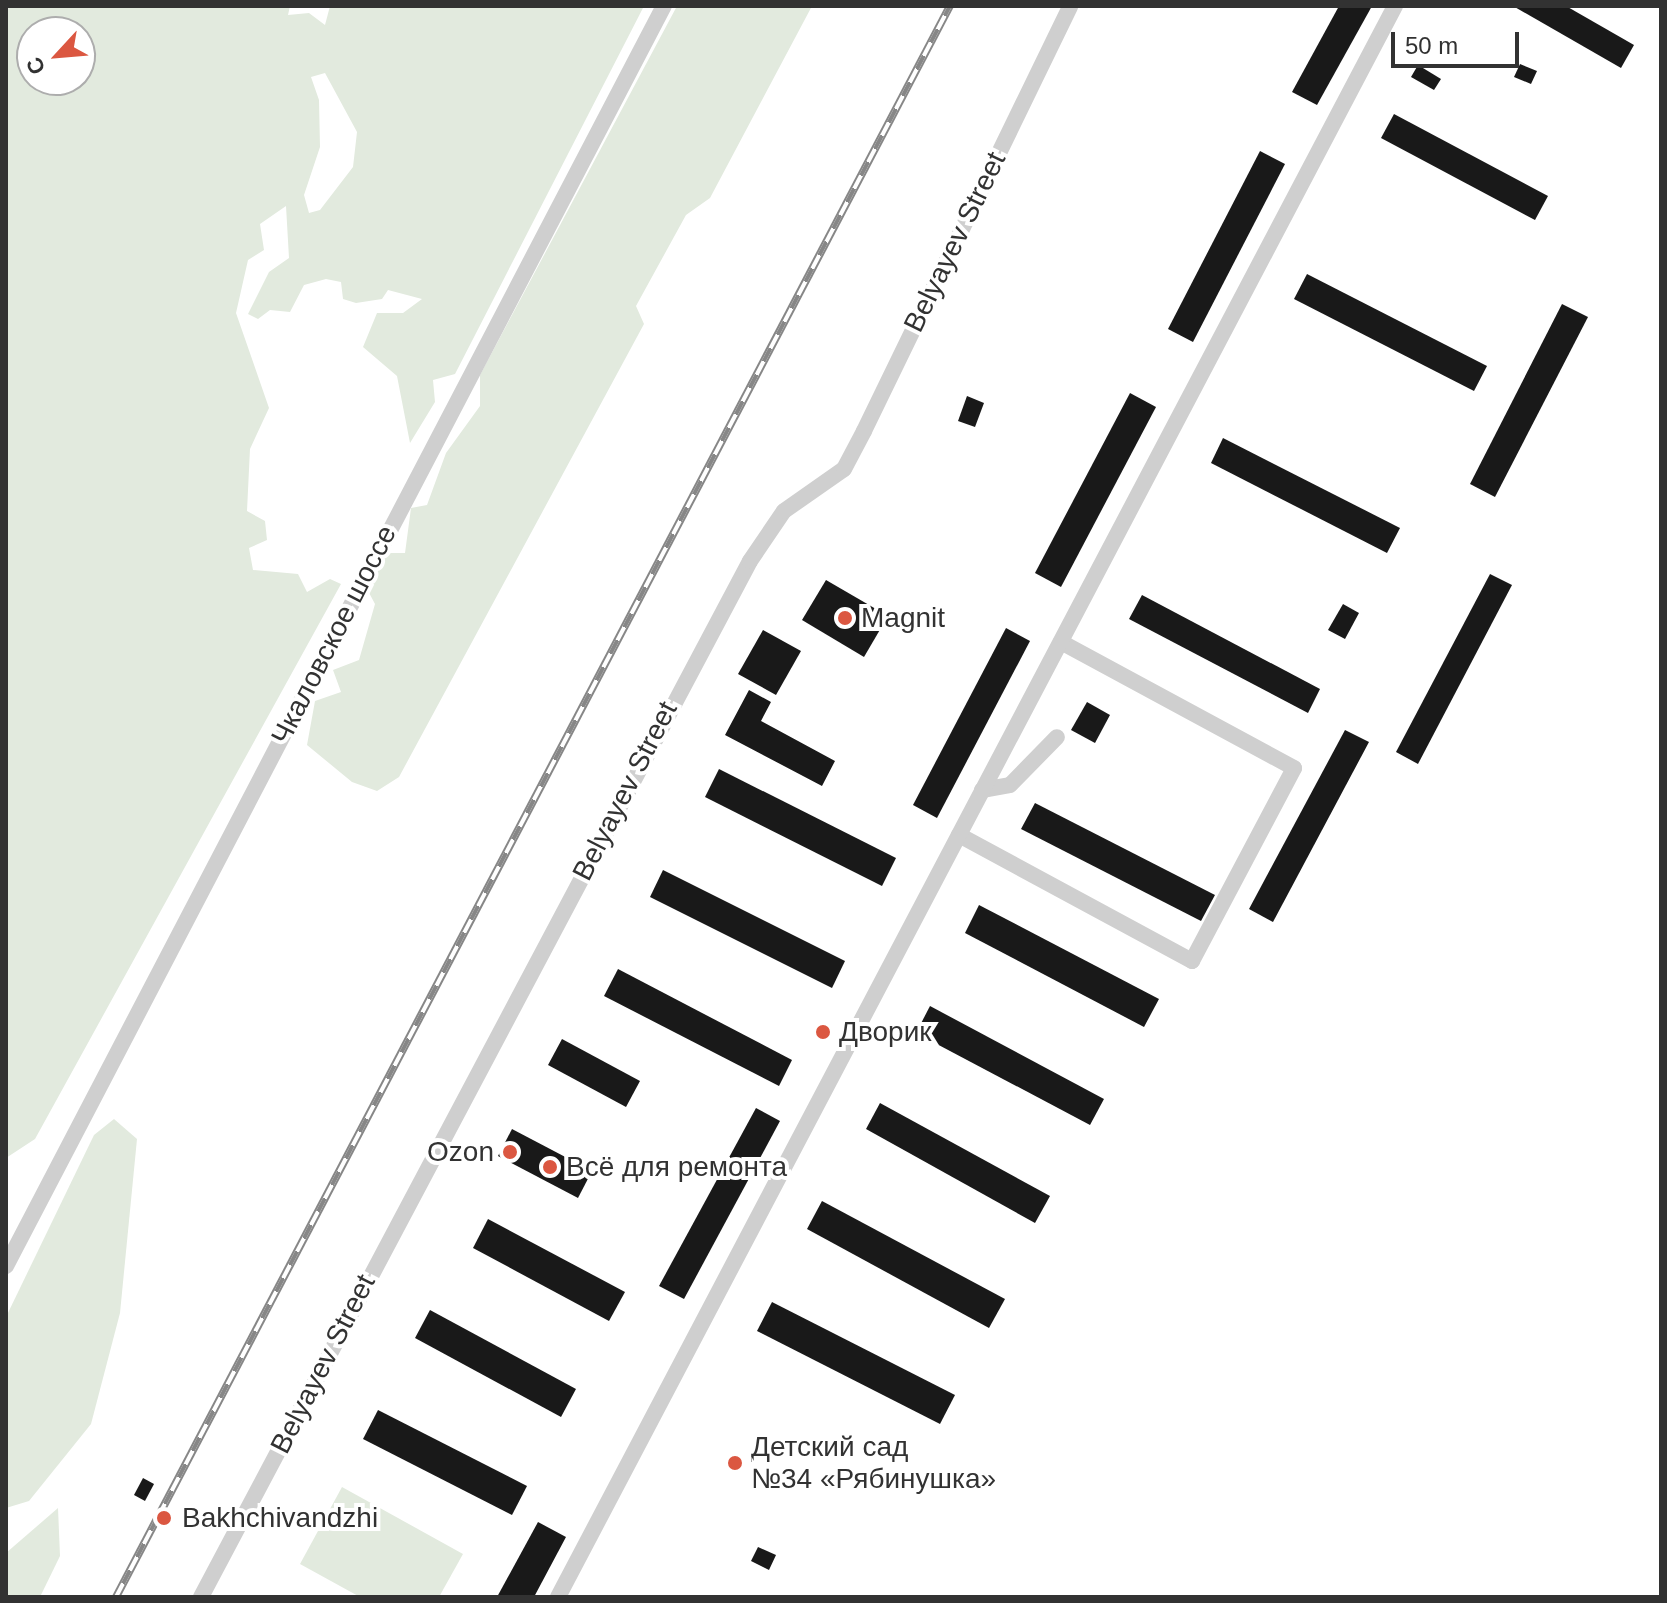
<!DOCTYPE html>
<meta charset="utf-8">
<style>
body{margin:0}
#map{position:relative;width:1667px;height:1603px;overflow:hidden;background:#fff;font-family:Arial,sans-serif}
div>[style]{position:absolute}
.green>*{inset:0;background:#e2eade}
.building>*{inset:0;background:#191919}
.minor>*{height:16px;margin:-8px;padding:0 8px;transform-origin:8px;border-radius:8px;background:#cfcfcf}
.rail>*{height:8px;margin-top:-4px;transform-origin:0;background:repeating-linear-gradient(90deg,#fff 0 15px,#878787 0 30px);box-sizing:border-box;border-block:2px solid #878787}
.dots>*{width:22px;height:22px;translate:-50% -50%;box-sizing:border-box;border:4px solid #fff;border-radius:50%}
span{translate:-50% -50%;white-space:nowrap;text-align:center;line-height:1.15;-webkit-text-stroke:8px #fff;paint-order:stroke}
.street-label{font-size:28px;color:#323232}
.poi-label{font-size:28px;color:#323232}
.left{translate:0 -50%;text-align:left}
.right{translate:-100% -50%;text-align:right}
.frame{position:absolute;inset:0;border:8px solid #323232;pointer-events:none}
.north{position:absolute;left:16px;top:16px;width:80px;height:80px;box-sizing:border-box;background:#fff;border:2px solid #adadad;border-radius:50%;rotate:244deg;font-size:22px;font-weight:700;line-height:32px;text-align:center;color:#323232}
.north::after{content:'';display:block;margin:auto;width:28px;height:36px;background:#db5741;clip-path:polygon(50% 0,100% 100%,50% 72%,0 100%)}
.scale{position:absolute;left:1391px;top:32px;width:128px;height:36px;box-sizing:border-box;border:4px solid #323232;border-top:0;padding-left:10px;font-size:24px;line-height:28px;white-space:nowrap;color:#323232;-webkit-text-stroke:6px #fff;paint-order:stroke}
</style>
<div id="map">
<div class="green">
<div style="clip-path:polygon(evenodd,6px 6px,290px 6px,288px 15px,309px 13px,325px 25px,330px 6px,644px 6px,455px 374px,433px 380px,435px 402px,410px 443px,397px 376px,363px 347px,377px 313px,403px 313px,422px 299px,388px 290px,382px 299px,356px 303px,343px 299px,341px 282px,326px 279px,304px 285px,290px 312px,270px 310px,258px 319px,248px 314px,269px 272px,289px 258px,286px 206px,260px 224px,264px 250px,248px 260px,236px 313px,269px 408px,250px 449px,247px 511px,265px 521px,267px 540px,249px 548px,253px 570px,298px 574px,307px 592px,330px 579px,341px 584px,35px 1139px,6px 1158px,6px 6px,32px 32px,80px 32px,80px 80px,32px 80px,32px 32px,6px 6px,325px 73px,357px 132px,353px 167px,320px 210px,309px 213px,304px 195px,320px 147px,319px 100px,311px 77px,325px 73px)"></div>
<div style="clip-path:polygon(677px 6px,812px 6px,710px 198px,686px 215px,636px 306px,644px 324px,399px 777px,377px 791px,352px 782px,307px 745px,315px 701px,341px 692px,333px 670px,359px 660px,375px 604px,367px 589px,387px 553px,405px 553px,411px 508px,427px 505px,446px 453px,480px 406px,480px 375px)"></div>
<div style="clip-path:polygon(114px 1119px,137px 1139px,120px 1313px,91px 1424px,29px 1501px,6px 1508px,6px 1317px,94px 1135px)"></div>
<div style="clip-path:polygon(342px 1487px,463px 1554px,439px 1597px,360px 1597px,300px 1564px)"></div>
<div style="clip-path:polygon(58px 1508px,60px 1556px,40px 1597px,6px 1597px,6px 1553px)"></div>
</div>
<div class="building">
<div style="clip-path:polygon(1339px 6px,1372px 6px,1317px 105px,1292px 92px)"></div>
<div style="clip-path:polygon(1513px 6px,1566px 6px,1634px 45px,1621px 68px)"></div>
<div style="clip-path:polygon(1520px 64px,1537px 71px,1531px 84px,1514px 77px)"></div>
<div style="clip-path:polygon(1418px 65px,1441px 79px,1434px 90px,1411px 77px)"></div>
<div style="clip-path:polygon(1394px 114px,1548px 196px,1535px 220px,1381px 138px)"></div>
<div style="clip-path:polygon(1260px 151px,1285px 164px,1193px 342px,1168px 329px)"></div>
<div style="clip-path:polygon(1307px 274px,1487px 366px,1474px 391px,1294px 299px)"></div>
<div style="clip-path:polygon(1562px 304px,1588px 317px,1495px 497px,1470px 484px)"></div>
<div style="clip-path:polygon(1130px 393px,1156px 407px,1061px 587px,1035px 573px)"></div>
<div style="clip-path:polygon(967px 396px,984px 403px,975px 427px,958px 421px)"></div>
<div style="clip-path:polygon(1223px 438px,1400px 528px,1387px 553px,1211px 463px)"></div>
<div style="clip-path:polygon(1490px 574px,1512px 585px,1418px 764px,1396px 752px)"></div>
<div style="clip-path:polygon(826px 580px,888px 616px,864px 657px,802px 620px)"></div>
<div style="clip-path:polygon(1142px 595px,1320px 689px,1308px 713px,1129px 619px)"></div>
<div style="clip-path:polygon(1343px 604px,1359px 613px,1345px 639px,1328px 630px)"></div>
<div style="clip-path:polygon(1006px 628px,1030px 641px,937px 818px,913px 805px)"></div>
<div style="clip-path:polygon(763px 630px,801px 651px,776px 695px,738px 674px)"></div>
<div style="clip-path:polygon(749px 690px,771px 702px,761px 721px,835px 761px,822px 786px,725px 735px)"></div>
<div style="clip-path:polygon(1087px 702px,1110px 715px,1095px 743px,1071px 730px)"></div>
<div style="clip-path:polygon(1345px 730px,1369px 742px,1273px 922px,1249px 909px)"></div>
<div style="clip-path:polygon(719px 769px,896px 858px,882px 886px,705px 797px)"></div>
<div style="clip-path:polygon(1035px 803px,1215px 895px,1201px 921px,1021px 829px)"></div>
<div style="clip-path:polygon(663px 870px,845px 961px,832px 988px,650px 897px)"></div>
<div style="clip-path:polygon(979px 905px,1159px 999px,1144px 1027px,965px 933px)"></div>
<div style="clip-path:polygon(618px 969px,792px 1060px,779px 1086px,604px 996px)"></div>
<div style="clip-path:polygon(930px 1006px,1104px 1099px,1090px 1125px,916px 1033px)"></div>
<div style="clip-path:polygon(562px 1039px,640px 1081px,626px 1107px,548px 1065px)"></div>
<div style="clip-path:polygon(880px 1103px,1050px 1196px,1035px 1223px,866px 1129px)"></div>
<div style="clip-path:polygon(756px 1108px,780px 1121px,684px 1299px,659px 1286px)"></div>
<div style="clip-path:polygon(512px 1129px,592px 1171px,578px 1198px,498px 1156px)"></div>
<div style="clip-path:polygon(822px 1201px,1005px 1299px,989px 1328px,807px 1229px)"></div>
<div style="clip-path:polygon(488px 1219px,625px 1292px,609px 1321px,473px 1248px)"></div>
<div style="clip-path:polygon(772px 1302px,955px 1395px,940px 1424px,757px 1331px)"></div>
<div style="clip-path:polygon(430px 1310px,576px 1389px,561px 1417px,415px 1338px)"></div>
<div style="clip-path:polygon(378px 1410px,527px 1486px,512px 1515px,363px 1439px)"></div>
<div style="clip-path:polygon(143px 1478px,154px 1484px,145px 1501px,134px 1495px)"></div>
<div style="clip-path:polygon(538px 1522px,566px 1537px,534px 1597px,497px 1597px)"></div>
<div style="clip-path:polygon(758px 1547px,776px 1555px,769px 1570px,751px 1561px)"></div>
</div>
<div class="minor">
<div style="left:982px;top:790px;width:28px;rotate:-10deg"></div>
<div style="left:1010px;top:785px;width:67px;rotate:-45.6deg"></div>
<div style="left:959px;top:835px;width:265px;rotate:28.4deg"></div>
<div style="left:1192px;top:961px;width:218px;rotate:-62.1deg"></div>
<div style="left:1294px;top:768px;width:265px;rotate:-151.6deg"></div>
<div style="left:6px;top:1266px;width:1421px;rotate:-62.43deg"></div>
<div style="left:201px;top:1597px;width:1172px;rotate:-62.08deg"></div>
<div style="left:750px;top:561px;width:60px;rotate:-55.8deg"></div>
<div style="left:784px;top:511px;width:73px;rotate:-35deg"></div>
<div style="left:844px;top:469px;width:43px;rotate:-62.2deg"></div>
<div style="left:864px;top:431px;width:472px;rotate:-64.1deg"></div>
<div style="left:558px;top:1597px;width:1798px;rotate:-62.25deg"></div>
</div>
<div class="rail">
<div style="left:116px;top:1597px;width:1796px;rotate:-62.34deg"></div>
</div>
<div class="dots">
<div style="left:845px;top:618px;background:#db5741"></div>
<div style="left:823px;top:1032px;background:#db5741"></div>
<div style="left:510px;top:1152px;background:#db5741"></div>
<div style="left:550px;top:1167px;background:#db5741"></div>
<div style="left:735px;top:1463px;background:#db5741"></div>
<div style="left:164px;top:1518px;background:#db5741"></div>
</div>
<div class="street-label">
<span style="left:955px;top:242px;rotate:-64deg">Belyayev Street</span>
<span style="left:334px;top:635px;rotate:-63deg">Чкаловское шоссе</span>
<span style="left:625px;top:791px;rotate:-63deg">Belyayev Street</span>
<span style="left:323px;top:1364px;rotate:-63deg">Belyayev Street</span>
</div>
<div class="poi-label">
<span class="left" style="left:861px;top:618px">Magnit</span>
<span class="left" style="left:839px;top:1032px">Дворик</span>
<span class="right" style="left:494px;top:1152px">Ozon</span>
<span class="left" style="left:566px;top:1167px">Всё для ремонта</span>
<span class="left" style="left:751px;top:1463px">Детский сад<br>№34 «Рябинушка»</span>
<span class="left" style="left:182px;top:1518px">Bakhchivandzhi</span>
</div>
<div class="frame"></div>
<div class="north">С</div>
<div class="scale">50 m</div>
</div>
